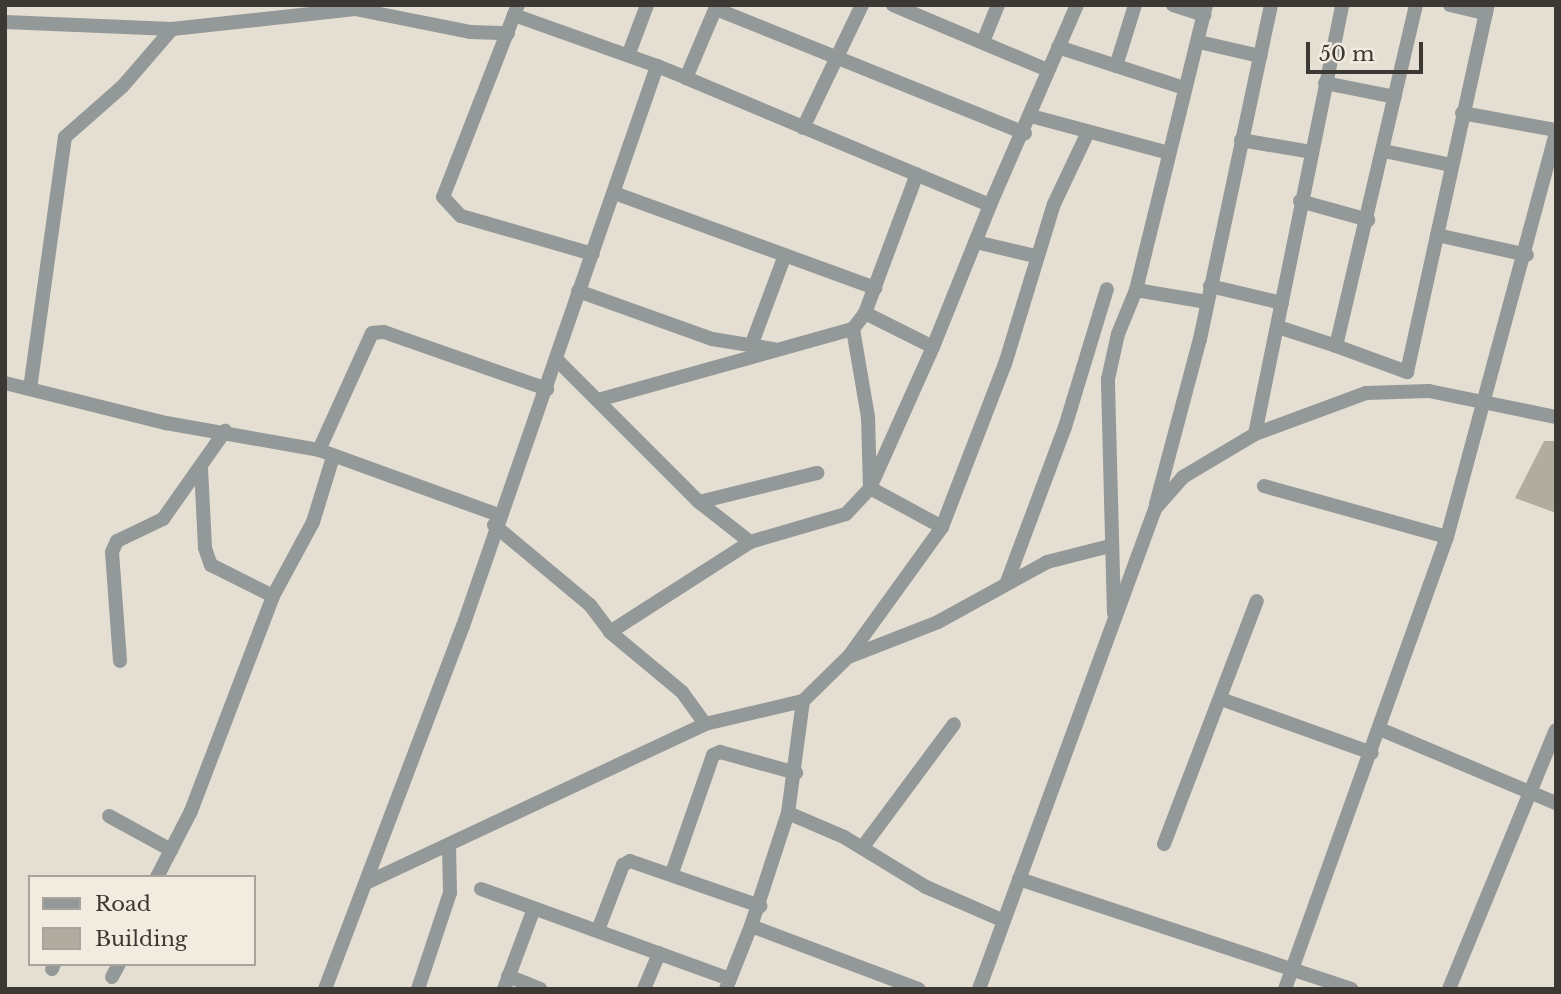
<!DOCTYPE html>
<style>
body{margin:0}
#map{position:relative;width:1561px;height:994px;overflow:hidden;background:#e5ded2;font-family:"Libre Baskerville",serif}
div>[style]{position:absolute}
.building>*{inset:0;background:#b2ab9f}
.minor>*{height:14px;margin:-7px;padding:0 7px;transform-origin:7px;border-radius:7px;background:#929998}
.tertiary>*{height:14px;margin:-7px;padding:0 7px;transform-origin:7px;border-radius:7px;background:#929998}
span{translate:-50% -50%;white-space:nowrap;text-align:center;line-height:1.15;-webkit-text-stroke:5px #f2ebdf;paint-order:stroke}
.frame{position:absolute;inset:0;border:7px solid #3c3934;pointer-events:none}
.legend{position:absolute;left:28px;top:875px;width:228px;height:91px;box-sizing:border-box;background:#f2ebdf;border:2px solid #a9a49b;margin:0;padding:9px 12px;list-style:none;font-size:21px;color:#3c3934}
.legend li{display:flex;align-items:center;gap:14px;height:35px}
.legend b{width:35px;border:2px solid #a9a49b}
.scale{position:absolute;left:1306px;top:42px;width:117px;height:32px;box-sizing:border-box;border:4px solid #3c3934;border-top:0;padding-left:9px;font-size:21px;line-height:24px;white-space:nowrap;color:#3c3934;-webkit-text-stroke:5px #f2ebdf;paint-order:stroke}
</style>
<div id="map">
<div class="building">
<div style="clip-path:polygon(1544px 441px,1556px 441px,1556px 513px,1515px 498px)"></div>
</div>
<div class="minor">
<div style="left:518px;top:5px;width:11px;rotate:112deg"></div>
<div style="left:514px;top:15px;width:152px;rotate:19.6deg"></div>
<div style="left:893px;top:5px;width:168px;rotate:22.8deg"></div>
<div style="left:1173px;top:5px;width:33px;rotate:18deg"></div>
<div style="left:1450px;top:5px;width:37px;rotate:13deg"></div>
<div style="left:716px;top:9px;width:333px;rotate:21.9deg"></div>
<div style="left:514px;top:15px;width:195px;rotate:111.3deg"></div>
<div style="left:443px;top:197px;width:26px;rotate:47deg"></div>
<div style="left:461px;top:216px;width:137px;rotate:16.1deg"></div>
<div style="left:5px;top:22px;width:167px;rotate:2.4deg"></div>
<div style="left:172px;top:29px;width:184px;rotate:-6.2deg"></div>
<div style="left:355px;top:9px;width:117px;rotate:11.3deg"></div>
<div style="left:470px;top:32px;width:38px;rotate:2deg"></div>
<div style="left:983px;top:42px;width:40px;rotate:-68deg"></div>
<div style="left:1199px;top:42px;width:63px;rotate:12.9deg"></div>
<div style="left:1058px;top:47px;width:133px;rotate:18deg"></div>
<div style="left:629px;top:53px;width:51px;rotate:-69.4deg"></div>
<div style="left:1116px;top:66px;width:64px;rotate:-72.7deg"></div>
<div style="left:686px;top:78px;width:329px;rotate:22.7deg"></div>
<div style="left:990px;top:205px;width:218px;rotate:-66.5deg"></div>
<div style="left:1325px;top:83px;width:71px;rotate:11.3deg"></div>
<div style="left:1462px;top:113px;width:96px;rotate:10.3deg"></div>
<div style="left:1031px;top:116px;width:143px;rotate:15deg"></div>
<div style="left:803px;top:128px;width:136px;rotate:-64.4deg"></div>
<div style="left:1241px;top:140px;width:71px;rotate:9.7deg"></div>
<div style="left:1384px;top:151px;width:68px;rotate:11.8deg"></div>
<div style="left:617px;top:194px;width:275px;rotate:20deg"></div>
<div style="left:1300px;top:201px;width:71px;rotate:15.6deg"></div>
<div style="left:1437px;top:235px;width:92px;rotate:12.5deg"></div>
<div style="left:980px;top:243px;width:57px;rotate:13.3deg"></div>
<div style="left:1210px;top:286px;width:74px;rotate:13.3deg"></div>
<div style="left:1136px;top:290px;width:72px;rotate:9.6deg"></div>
<div style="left:578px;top:291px;width:142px;rotate:19.7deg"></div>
<div style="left:712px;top:339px;width:63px;rotate:9.2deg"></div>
<div style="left:865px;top:313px;width:76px;rotate:26.6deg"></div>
<div style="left:933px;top:347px;width:153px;rotate:-68.1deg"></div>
<div style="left:1278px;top:327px;width:61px;rotate:18.1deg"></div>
<div style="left:1336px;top:346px;width:350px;rotate:-76.8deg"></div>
<div style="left:751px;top:346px;width:97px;rotate:-69.5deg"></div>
<div style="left:1336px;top:346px;width:76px;rotate:20.1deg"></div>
<div style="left:1407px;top:372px;width:376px;rotate:-77.6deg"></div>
<div style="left:933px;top:347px;width:154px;rotate:114.1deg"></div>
<div style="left:870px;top:488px;width:82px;rotate:28.4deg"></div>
<div style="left:558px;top:361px;width:199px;rotate:45deg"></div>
<div style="left:699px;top:502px;width:65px;rotate:38.1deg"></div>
<div style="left:5px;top:383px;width:166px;rotate:14deg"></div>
<div style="left:166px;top:423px;width:155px;rotate:10deg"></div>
<div style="left:319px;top:450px;width:191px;rotate:19.9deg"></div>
<div style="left:30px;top:389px;width:254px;rotate:-82.1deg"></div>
<div style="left:65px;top:137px;width:76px;rotate:-41.3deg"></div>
<div style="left:122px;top:87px;width:77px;rotate:-49.2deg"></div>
<div style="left:598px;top:400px;width:265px;rotate:-15.6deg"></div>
<div style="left:853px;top:329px;width:20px;rotate:-53deg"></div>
<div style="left:865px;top:313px;width:148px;rotate:-69.5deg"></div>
<div style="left:1255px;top:434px;width:438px;rotate:-78.5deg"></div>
<div style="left:319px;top:450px;width:128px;rotate:-65.6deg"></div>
<div style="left:372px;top:333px;width:12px;rotate:-5deg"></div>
<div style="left:384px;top:332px;width:173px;rotate:19.3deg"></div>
<div style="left:201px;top:468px;width:80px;rotate:87.1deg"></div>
<div style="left:205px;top:548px;width:18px;rotate:71deg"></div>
<div style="left:211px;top:565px;width:69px;rotate:26.6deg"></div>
<div style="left:273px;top:596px;width:84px;rotate:-61.6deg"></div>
<div style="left:313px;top:522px;width:68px;rotate:-72.9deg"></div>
<div style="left:1264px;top:486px;width:190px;rotate:15.6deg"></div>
<div style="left:699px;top:502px;width:122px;rotate:-13.8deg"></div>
<div style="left:1156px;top:504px;width:171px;rotate:-75.1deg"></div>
<div style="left:1200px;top:339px;width:341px;rotate:-78deg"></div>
<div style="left:494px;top:525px;width:125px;rotate:39.8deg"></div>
<div style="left:590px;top:605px;width:34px;rotate:53deg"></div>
<div style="left:610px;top:632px;width:94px;rotate:39.8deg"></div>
<div style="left:682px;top:692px;width:39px;rotate:54deg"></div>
<div style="left:1007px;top:582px;width:165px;rotate:-69.5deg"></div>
<div style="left:1065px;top:427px;width:144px;rotate:-73.1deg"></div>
<div style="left:1114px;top:613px;width:234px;rotate:-91.5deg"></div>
<div style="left:1108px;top:379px;width:46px;rotate:-77.5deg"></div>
<div style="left:1118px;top:334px;width:48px;rotate:-67.8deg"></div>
<div style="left:1136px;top:290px;width:293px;rotate:-76.2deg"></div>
<div style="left:610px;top:632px;width:166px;rotate:-32.7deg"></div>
<div style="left:750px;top:542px;width:100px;rotate:-16.3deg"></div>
<div style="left:846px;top:514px;width:35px;rotate:-47deg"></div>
<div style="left:870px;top:488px;width:71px;rotate:-91.6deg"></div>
<div style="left:868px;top:417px;width:89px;rotate:-99.7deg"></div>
<div style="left:851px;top:656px;width:93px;rotate:-21.3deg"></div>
<div style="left:938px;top:622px;width:124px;rotate:-28.8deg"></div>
<div style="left:1047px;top:562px;width:65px;rotate:-14.3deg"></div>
<div style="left:120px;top:661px;width:109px;rotate:-94.2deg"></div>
<div style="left:112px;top:552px;width:12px;rotate:-66deg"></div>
<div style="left:117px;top:541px;width:51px;rotate:-25.6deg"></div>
<div style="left:163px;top:519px;width:108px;rotate:-54.8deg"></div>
<div style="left:1221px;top:699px;width:160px;rotate:19.7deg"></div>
<div style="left:1382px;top:730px;width:189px;rotate:22.8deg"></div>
<div style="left:788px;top:813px;width:61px;rotate:23.2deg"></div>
<div style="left:844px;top:837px;width:96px;rotate:31.4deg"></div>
<div style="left:926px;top:887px;width:83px;rotate:23.5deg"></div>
<div style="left:109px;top:816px;width:71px;rotate:28.7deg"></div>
<div style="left:1164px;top:844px;width:260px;rotate:-69.1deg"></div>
<div style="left:862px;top:848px;width:154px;rotate:-53.4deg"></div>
<div style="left:672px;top:873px;width:125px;rotate:-70.8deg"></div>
<div style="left:713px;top:755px;width:8px;rotate:-23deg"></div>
<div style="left:720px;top:752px;width:79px;rotate:15.4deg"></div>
<div style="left:157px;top:877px;width:74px;rotate:-62.7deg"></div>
<div style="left:191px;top:811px;width:230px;rotate:-69.1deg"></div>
<div style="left:1019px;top:879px;width:350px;rotate:18.3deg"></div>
<div style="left:366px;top:883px;width:374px;rotate:-25.1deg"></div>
<div style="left:705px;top:724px;width:101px;rotate:-13.2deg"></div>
<div style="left:481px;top:889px;width:264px;rotate:19.9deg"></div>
<div style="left:751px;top:926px;width:119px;rotate:-71.9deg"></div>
<div style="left:788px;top:813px;width:113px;rotate:-82.4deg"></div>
<div style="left:803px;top:701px;width:64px;rotate:-44.4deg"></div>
<div style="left:849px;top:656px;width:159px;rotate:-54.2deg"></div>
<div style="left:942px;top:527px;width:175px;rotate:-68.9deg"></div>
<div style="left:1005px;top:364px;width:167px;rotate:-73deg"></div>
<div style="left:1054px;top:204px;width:80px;rotate:-64.7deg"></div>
<div style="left:598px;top:930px;width:70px;rotate:-69deg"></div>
<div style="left:623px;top:865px;width:8px;rotate:-30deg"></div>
<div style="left:630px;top:861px;width:138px;rotate:19.1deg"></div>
<div style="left:52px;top:969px;width:5px;rotate:-68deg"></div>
<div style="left:508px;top:976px;width:35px;rotate:22deg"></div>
<div style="left:112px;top:977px;width:15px;rotate:-62deg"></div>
<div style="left:418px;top:989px;width:101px;rotate:-71.6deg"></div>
<div style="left:450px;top:893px;width:48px;rotate:-91.2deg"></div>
<div style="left:504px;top:989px;width:83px;rotate:-69.6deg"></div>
<div style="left:644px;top:989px;width:39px;rotate:-67deg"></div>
<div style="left:726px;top:989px;width:68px;rotate:-68.4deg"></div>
<div style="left:751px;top:926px;width:179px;rotate:20.6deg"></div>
<div style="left:979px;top:989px;width:511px;rotate:-69.86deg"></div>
<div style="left:1155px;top:509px;width:43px;rotate:-48.8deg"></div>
<div style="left:1183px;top:477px;width:84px;rotate:-30.8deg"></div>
<div style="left:1255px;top:434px;width:118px;rotate:-20.3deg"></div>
<div style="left:1366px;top:393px;width:63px;rotate:-1.8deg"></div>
<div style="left:1429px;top:391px;width:130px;rotate:11.6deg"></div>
<div style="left:1449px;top:989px;width:280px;rotate:-67.6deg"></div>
</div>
<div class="tertiary">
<div style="left:325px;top:989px;width:388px;rotate:-69.2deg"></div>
<div style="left:463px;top:626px;width:593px;rotate:-70.89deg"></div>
<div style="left:657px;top:66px;width:31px;rotate:22deg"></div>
<div style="left:686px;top:78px;width:79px;rotate:-67deg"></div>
<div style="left:1285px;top:989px;width:480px;rotate:-70.3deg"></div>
<div style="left:1447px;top:537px;width:418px;rotate:-74.9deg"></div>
</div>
<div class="frame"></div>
<ul class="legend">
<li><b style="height:9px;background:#929998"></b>Road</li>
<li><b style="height:19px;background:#b2ab9f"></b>Building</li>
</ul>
<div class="scale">50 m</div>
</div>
